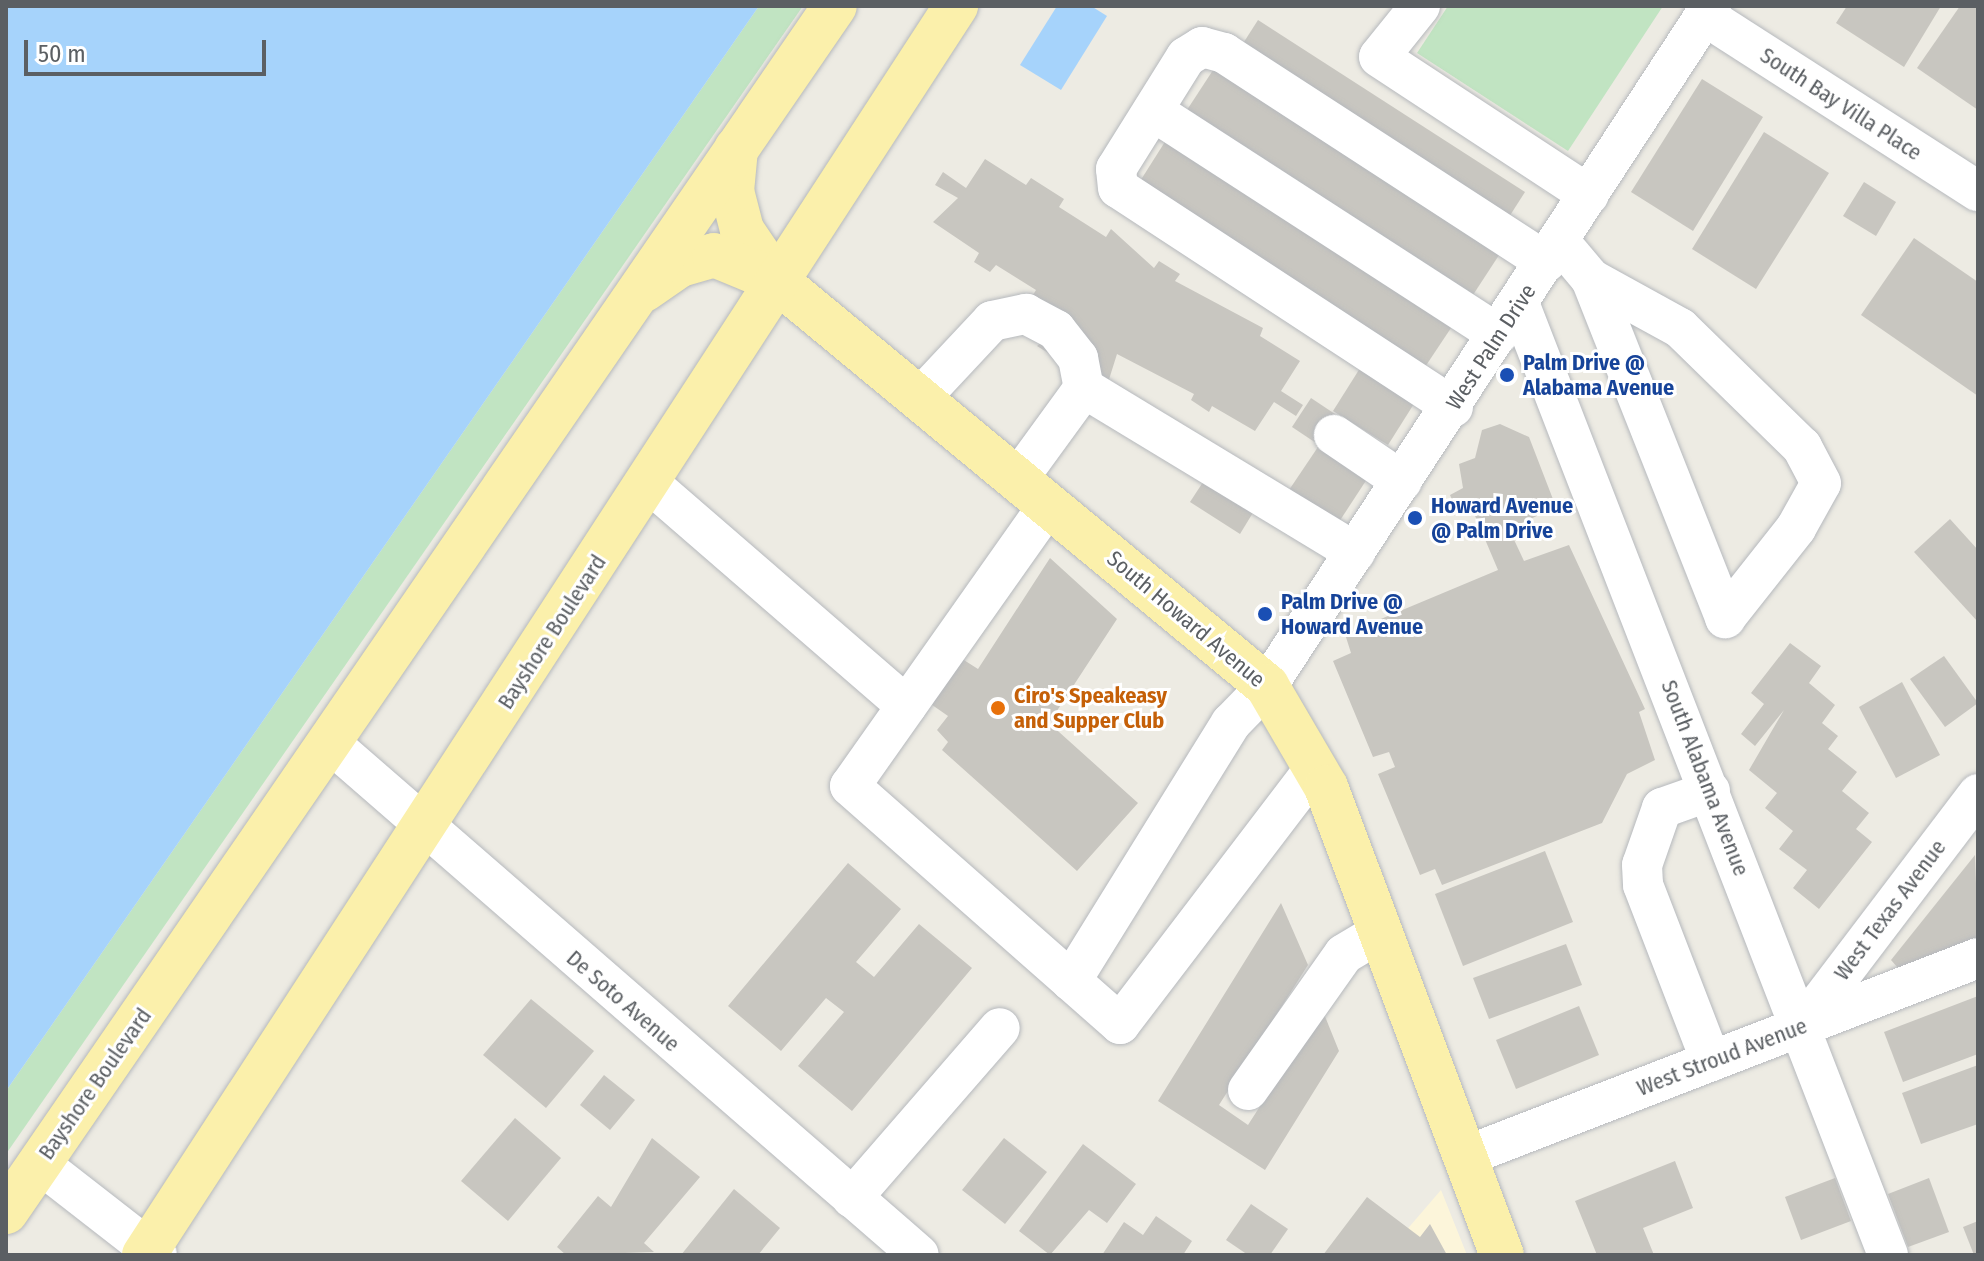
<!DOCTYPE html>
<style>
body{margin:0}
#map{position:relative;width:1984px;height:1261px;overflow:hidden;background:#edebe3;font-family:"Fira Sans Condensed",sans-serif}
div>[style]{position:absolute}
.commercial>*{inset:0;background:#fcf5da}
.green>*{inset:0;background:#c1e4c2}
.water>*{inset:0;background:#a6d3fb}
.building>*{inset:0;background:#c8c6c0}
.roads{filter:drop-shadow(0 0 2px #b6b9bd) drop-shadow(0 0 2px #b6b9bd)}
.minor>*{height:40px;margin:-20px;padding:0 20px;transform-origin:20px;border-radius:20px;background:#fff}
.major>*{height:44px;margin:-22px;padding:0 22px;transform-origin:22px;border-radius:22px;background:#fbf0ab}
.dots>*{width:22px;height:22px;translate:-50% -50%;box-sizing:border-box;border:4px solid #fff;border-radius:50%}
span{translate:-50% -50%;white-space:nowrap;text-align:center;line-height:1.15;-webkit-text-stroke:6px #fff;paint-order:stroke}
.street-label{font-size:22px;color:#5b5f63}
.transit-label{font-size:22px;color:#164399;font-weight:700}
.left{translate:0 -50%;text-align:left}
.food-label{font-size:22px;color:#c56008;font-weight:700}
.frame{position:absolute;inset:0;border:8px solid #5b5f63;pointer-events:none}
.scale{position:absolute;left:24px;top:40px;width:242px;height:36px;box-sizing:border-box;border:4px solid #5b5f63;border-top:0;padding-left:10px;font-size:24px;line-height:28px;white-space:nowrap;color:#5b5f63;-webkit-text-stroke:6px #fff;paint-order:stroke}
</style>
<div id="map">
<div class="commercial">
<div style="clip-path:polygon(1441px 1190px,1467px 1255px,1385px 1255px)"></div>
</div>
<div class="green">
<div style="clip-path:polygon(759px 6px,803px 6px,6px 1154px,6px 1091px)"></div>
<div style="clip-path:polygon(1448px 6px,1663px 6px,1568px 151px,1417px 53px)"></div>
</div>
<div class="water">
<div style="clip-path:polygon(6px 6px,759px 6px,6px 1091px)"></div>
<div style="clip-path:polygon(1057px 6px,1091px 6px,1107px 16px,1061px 90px,1020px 65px)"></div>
</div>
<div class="building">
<div style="clip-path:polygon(1847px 6px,1941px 6px,1904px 67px,1836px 23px)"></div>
<div style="clip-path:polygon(1960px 6px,1978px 6px,1978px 110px,1917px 68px)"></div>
<div style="clip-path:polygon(1258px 20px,1525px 192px,1509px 217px,1242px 45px)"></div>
<div style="clip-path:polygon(1217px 64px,1503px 249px,1471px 298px,1185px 113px)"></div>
<div style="clip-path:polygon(1702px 79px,1763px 117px,1693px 231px,1631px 192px)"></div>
<div style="clip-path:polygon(1764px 132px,1829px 173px,1756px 289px,1692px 249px)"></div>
<div style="clip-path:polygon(1168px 137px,1455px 322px,1423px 370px,1137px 186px)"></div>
<div style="clip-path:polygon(985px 159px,1026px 185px,1031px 178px,1064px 199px,1059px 207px,1106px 237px,1111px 229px,1154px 268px,1159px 261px,1180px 274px,1175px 281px,1263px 328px,1260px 336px,1300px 361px,1281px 391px,1303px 405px,1296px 416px,1274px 402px,1255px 431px,1212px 406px,1209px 412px,1191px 400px,1194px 394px,1117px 354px,1106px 389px,1037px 346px,1066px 321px,1031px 298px,1036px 290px,996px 265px,990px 272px,974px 262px,979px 253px,933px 222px,958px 198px,935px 185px,943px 172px,966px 188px)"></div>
<div style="clip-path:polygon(1864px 182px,1896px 202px,1876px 236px,1843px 216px)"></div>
<div style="clip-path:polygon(1914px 238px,1978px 282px,1978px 396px,1861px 315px)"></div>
<div style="clip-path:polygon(1362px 365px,1417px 399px,1388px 445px,1333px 411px)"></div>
<div style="clip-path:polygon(1311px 398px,1335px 414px,1316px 443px,1292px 427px)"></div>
<div style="clip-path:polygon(1500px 424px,1529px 437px,1556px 507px,1509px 529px,1524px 561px,1569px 545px,1645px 709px,1639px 712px,1655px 760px,1627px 774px,1602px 823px,1442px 885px,1435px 869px,1420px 875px,1378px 774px,1395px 767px,1389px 752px,1373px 757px,1333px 661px,1351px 653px,1345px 634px,1498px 570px,1473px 511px,1459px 516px,1450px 495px,1463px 488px,1459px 464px,1475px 458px,1482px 430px)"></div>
<div style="clip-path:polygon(1320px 444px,1369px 476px,1337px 525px,1287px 493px)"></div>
<div style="clip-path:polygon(1205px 479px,1254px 511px,1240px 534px,1190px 502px)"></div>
<div style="clip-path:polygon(1950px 519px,1978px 550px,1978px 622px,1914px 552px)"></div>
<div style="clip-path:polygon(1050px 558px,1117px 619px,1049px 723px,1138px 803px,1077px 871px,942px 750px,948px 742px,937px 730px,948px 716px,925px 700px,956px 655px,978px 669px)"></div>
<div style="clip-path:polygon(1790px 643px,1821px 666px,1802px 693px,1809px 683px,1835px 705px,1822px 723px,1838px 736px,1828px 749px,1857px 772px,1842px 791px,1869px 813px,1856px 829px,1872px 842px,1819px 909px,1793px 888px,1807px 870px,1779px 849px,1793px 831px,1765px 808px,1777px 793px,1749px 770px,1784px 710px,1755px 746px,1741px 734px,1764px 704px,1751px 693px)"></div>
<div style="clip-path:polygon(1944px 656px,1978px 703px,1945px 727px,1910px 679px)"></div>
<div style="clip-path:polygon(1902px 682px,1940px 755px,1896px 778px,1859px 707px)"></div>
<div style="clip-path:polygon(1545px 851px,1573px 922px,1463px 966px,1435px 894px)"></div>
<div style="clip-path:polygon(1975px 855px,1978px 939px,1898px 968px,1891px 960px)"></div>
<div style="clip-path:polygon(848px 863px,901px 909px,856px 962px,874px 977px,919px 924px,972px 968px,852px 1111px,798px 1066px,844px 1012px,826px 998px,781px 1051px,728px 1006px)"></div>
<div style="clip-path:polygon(1281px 903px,1308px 965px,1219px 1105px,1248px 1125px,1322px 1009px,1339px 1051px,1265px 1170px,1158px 1101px)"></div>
<div style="clip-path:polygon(1566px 944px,1582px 985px,1489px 1019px,1473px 978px)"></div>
<div style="clip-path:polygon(1978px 996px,1978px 1054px,1903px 1082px,1884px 1032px)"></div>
<div style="clip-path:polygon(531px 999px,594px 1051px,546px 1108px,483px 1055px)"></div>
<div style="clip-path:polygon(1579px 1006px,1599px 1055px,1516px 1089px,1496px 1040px)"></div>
<div style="clip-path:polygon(1978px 1065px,1978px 1124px,1921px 1144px,1902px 1093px)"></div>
<div style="clip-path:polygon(604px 1075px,635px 1100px,610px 1130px,580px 1105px)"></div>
<div style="clip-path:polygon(515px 1118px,561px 1158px,508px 1221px,461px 1181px)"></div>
<div style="clip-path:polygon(652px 1138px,700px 1177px,644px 1243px,654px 1252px,566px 1255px,557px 1247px,598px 1196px,611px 1207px)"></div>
<div style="clip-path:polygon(1004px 1138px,1047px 1172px,1005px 1224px,962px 1190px)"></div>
<div style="clip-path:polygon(1083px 1144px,1136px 1184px,1107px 1223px,1089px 1210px,1050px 1255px,1019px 1231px)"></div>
<div style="clip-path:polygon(1675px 1161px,1693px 1208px,1643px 1228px,1654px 1255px,1597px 1255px,1575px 1201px)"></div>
<div style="clip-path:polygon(1835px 1178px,1851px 1221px,1801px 1240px,1785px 1197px)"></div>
<div style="clip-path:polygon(1929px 1178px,1949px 1232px,1908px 1247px,1888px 1194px)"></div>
<div style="clip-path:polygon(734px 1189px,780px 1228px,758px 1255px,681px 1255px)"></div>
<div style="clip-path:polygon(1367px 1197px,1420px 1237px,1430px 1224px,1447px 1255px,1323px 1255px)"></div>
<div style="clip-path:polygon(1251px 1204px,1288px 1229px,1270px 1255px,1248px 1255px,1226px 1240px)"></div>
<div style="clip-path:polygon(1156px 1216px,1192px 1241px,1183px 1255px,1102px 1255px,1124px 1222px,1143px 1235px)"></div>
<div style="clip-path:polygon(1978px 1221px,1978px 1255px,1974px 1255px,1963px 1227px)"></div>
</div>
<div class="roads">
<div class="minor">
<div style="left:1420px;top:6px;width:65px;rotate:128.8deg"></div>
<div style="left:1379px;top:57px;width:251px;rotate:33.3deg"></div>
<div style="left:1705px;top:16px;width:324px;rotate:32.7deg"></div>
<div style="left:1153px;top:111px;width:411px;rotate:32.9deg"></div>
<div style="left:1559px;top:241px;width:50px;rotate:49.9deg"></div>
<div style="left:1591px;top:279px;width:365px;rotate:68.4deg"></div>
<div style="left:1725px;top:618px;width:115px;rotate:-51.7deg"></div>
<div style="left:1796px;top:528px;width:51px;rotate:-60.9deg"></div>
<div style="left:1821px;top:483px;width:41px;rotate:-117.8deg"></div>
<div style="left:1802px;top:447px;width:170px;rotate:-135.7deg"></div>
<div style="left:1680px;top:328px;width:102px;rotate:-151.2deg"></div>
<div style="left:1519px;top:303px;width:1021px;rotate:68.81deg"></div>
<div style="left:1084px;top:388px;width:317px;rotate:31.2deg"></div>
<div style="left:920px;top:398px;width:105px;rotate:-46.9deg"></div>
<div style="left:992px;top:321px;width:35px;rotate:-12deg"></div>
<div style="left:1026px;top:314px;width:34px;rotate:28deg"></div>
<div style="left:1056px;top:330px;width:36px;rotate:52deg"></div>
<div style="left:1078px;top:358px;width:31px;rotate:79deg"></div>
<div style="left:1084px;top:388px;width:112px;rotate:126deg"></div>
<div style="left:1453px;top:407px;width:400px;rotate:-146.8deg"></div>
<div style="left:1118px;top:188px;width:19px;rotate:-96deg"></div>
<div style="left:1116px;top:169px;width:132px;rotate:-58deg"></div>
<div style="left:1186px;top:57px;width:19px;rotate:-32deg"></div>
<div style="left:1202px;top:47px;width:23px;rotate:15deg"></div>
<div style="left:1224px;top:53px;width:384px;rotate:33deg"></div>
<div style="left:1334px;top:435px;width:82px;rotate:34.1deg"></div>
<div style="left:648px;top:482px;width:342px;rotate:40.9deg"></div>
<div style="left:1049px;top:504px;width:345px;rotate:125.2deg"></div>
<div style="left:850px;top:786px;width:360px;rotate:41.4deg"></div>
<div style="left:1120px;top:1024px;width:323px;rotate:-52.7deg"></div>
<div style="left:330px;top:743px;width:780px;rotate:41deg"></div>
<div style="left:1710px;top:791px;width:51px;rotate:160.5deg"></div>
<div style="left:1662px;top:808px;width:60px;rotate:109.3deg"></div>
<div style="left:1642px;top:865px;width:20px;rotate:87deg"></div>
<div style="left:1643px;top:885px;width:189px;rotate:68.9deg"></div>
<div style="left:1071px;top:981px;width:304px;rotate:-58.2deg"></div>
<div style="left:1231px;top:723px;width:52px;rotate:-45.8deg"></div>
<div style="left:1267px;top:686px;width:812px;rotate:-56.86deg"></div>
<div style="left:1802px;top:1026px;width:291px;rotate:-52.8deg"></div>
<div style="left:1248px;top:1090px;width:166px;rotate:-54.8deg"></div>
<div style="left:1344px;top:954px;width:43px;rotate:-30.7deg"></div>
<div style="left:1466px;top:1156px;width:549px;rotate:-21.14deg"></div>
<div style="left:40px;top:1164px;width:148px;rotate:37.9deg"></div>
<div style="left:852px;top:1198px;width:225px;rotate:-49deg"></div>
</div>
<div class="major">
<div style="left:736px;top:149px;width:42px;rotate:95.4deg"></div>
<div style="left:732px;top:191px;width:40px;rotate:75.6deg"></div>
<div style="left:742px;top:230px;width:59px;rotate:56deg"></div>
<div style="left:644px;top:290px;width:44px;rotate:-34.8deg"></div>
<div style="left:680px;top:265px;width:35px;rotate:-16deg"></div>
<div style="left:714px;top:255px;width:68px;rotate:22.4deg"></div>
<div style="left:777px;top:281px;width:636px;rotate:39.57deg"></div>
<div style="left:1267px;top:686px;width:117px;rotate:59.7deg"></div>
<div style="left:1326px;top:787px;width:500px;rotate:69.4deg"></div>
<div style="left:6px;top:1212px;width:1463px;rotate:-55.5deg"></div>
<div style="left:144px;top:1255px;width:1490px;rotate:-56.97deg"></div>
</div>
</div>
<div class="dots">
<div style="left:1507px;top:375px;background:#1a4fb4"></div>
<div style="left:1415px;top:518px;background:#1a4fb4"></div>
<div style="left:1265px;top:614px;background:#1a4fb4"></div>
<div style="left:998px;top:708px;background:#e8710a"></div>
</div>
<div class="street-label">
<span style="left:1841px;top:104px;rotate:33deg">South Bay Villa Place</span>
<span style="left:1491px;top:347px;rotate:-57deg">West Palm Drive</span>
<span style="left:1186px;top:619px;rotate:40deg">South Howard Avenue</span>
<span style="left:552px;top:632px;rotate:-57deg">Bayshore Boulevard</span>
<span style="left:1705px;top:778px;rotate:69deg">South Alabama Avenue</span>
<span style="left:1890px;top:910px;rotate:-53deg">West Texas Avenue</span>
<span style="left:623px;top:1001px;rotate:41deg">De Soto Avenue</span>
<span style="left:1722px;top:1057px;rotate:-21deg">West Stroud Avenue</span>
<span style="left:95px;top:1084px;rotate:-55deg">Bayshore Boulevard</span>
</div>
<div class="transit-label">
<span class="left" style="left:1523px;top:375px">Palm Drive @<br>Alabama Avenue</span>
<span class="left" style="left:1431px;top:518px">Howard Avenue<br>@ Palm Drive</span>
<span class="left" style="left:1281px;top:614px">Palm Drive @<br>Howard Avenue</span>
</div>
<div class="food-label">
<span class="left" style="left:1014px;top:708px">Ciro's Speakeasy<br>and Supper Club</span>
</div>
<div class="frame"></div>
<div class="scale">50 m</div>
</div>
